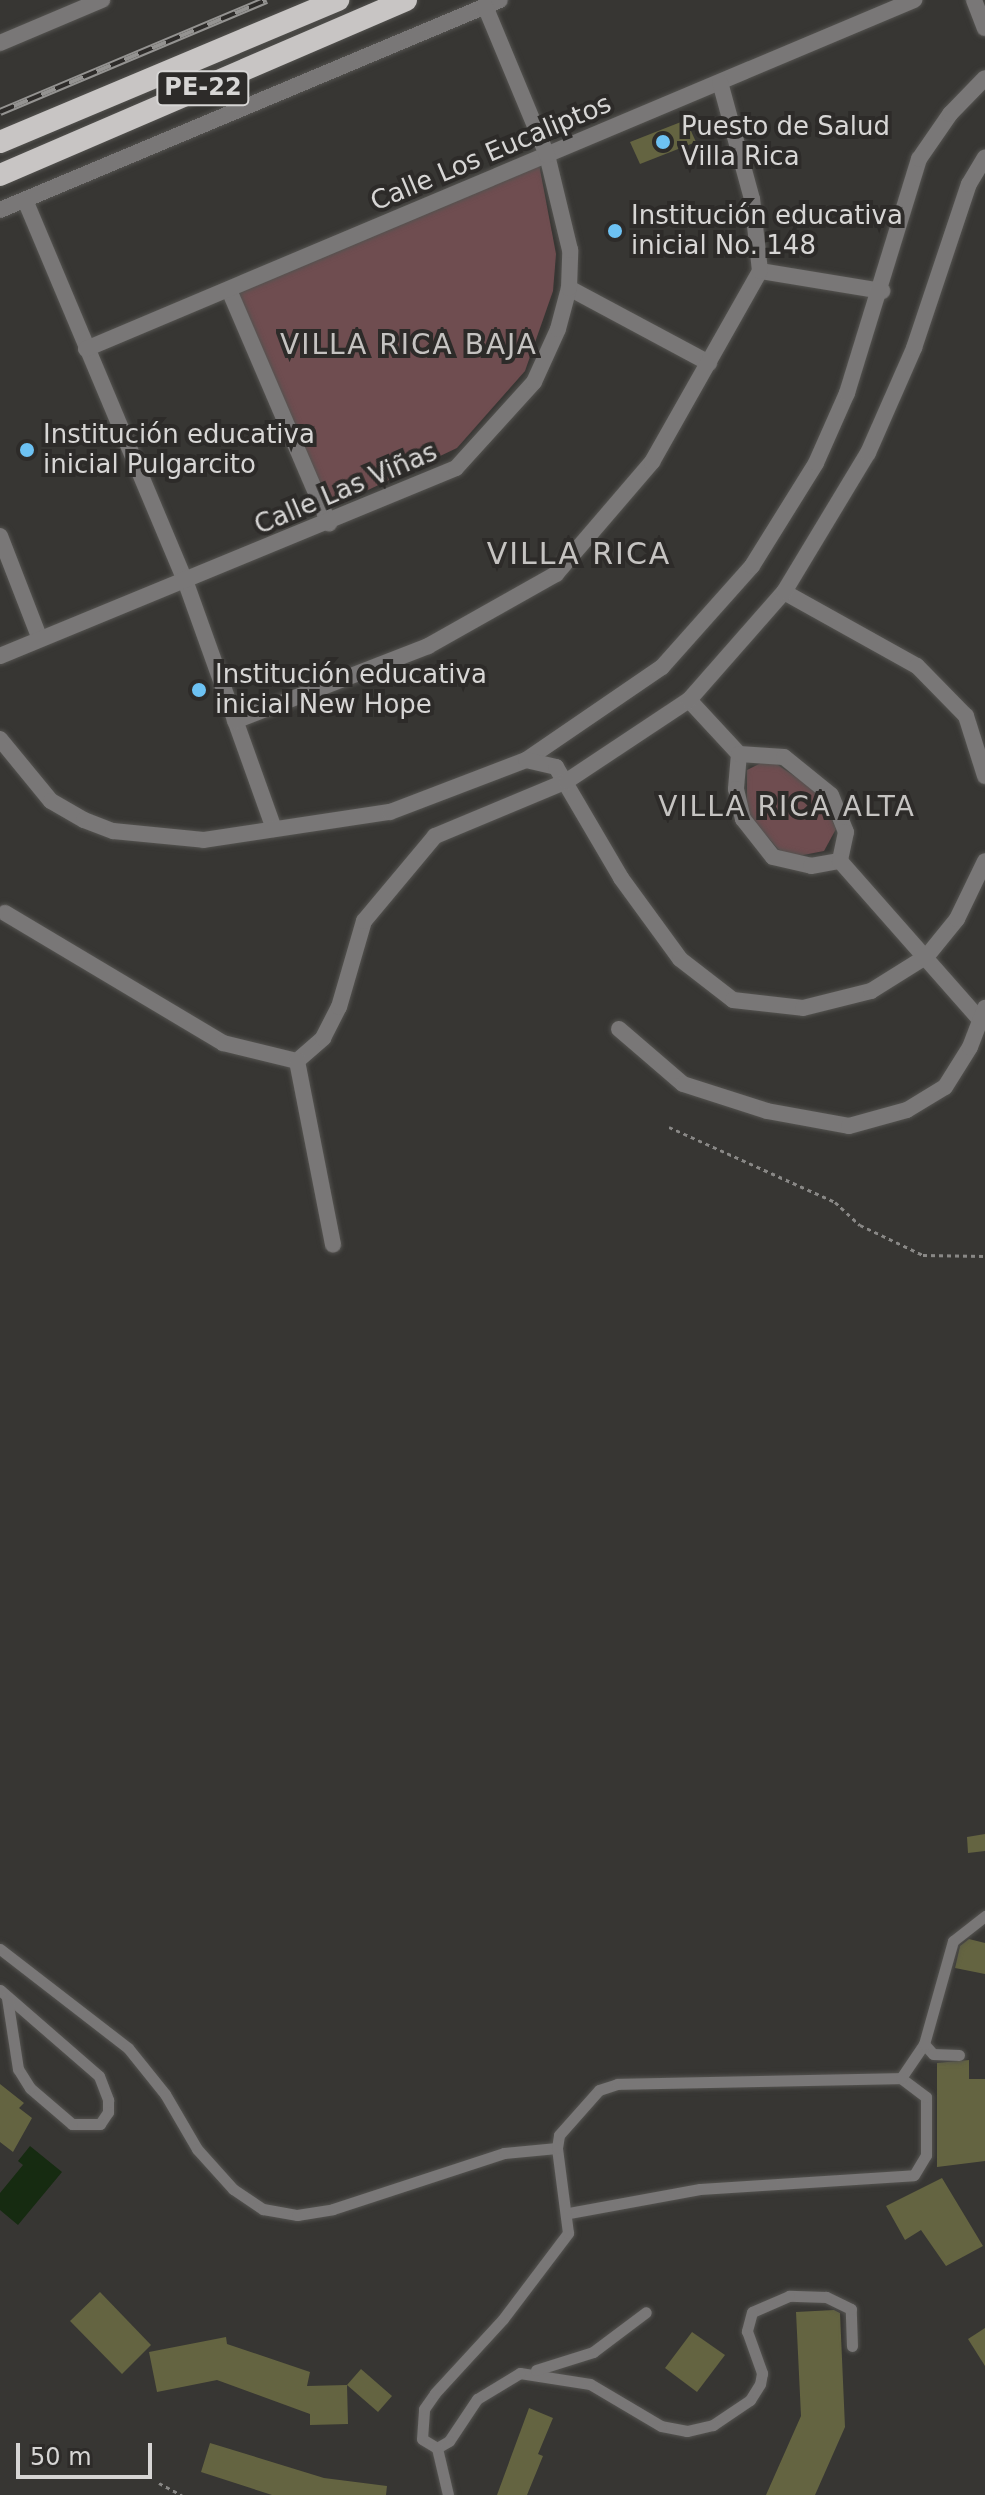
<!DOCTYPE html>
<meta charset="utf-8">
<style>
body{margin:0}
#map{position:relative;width:985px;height:2495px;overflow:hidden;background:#373633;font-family:"DejaVu Sans",sans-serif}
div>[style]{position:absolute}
.green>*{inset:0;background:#6f4d50}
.water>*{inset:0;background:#162b11}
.building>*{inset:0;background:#646441}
.path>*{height:3px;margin-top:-1.5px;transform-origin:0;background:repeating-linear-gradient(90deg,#898886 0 4px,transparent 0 8px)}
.roads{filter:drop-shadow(0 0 2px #545350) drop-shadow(0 0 2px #545350)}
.service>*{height:11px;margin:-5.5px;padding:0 5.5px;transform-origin:5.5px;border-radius:5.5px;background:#797777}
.minor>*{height:16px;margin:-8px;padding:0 8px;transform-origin:8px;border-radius:8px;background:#797777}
.trunk>*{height:22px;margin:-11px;padding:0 11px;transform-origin:11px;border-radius:11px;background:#c8c5c4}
.rail>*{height:8px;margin-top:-4px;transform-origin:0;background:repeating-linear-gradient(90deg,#2d2b29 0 15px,#949391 0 30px);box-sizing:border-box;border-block:2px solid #949391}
.dots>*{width:22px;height:22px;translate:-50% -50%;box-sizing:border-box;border:4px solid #2d2b29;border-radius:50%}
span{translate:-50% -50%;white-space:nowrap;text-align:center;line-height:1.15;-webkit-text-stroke:8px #2d2b29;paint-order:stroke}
.shield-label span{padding:2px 6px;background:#2d2b29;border:2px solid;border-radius:6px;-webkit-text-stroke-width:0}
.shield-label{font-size:24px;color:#d7d6d5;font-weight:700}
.poi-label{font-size:26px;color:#d7d6d5}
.left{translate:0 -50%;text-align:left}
.street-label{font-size:26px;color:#d7d6d5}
.neighbourhood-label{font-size:28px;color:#c5c3c1;letter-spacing:2px}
.quarter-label{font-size:30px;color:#c5c3c1;letter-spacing:2px}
.scale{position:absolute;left:16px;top:2443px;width:136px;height:36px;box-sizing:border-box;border:4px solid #d7d6d5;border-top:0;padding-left:10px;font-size:24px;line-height:28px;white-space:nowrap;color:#d7d6d5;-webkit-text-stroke:6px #2d2b29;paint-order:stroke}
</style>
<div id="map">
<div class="green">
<div style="clip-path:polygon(539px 164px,556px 254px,553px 291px,525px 371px,457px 448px,330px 508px,238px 292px)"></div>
<div style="clip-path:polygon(769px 759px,821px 794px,836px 829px,824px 851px,793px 857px,778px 849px,747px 813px,747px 770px)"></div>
</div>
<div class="water">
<div style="clip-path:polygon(30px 2146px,62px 2172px,18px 2225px,0 2210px,0 2193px,23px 2165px,18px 2161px)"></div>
</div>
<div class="building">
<div style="clip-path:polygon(686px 120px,696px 142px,640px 164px,630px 142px)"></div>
<div style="clip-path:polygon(985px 1834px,985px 1851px,968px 1853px,967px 1837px)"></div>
<div style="clip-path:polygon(969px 1939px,985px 1943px,985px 1974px,955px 1968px,960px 1946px)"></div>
<div style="clip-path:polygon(969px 2060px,969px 2079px,985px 2079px,985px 2161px,937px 2167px,937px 2063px)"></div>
<div style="clip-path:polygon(0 2084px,24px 2103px,19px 2108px,32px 2118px,13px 2152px,0 2142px)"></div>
<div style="clip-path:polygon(942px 2178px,983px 2246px,946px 2266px,921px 2230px,905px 2240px,886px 2206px)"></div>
<div style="clip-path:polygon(100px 2292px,151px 2345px,122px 2374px,70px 2321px)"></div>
<div style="clip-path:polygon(834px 2310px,840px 2313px,845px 2427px,815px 2495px,766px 2495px,801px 2416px,796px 2312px)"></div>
<div style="clip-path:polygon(985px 2328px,985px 2366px,968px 2339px)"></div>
<div style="clip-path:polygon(692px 2332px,725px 2355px,697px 2392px,665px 2368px)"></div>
<div style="clip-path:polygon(226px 2337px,227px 2344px,310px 2372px,307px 2386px,347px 2385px,348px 2424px,310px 2425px,310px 2414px,217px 2380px,157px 2392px,149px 2352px)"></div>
<div style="clip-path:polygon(361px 2369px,392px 2396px,378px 2412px,347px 2385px)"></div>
<div style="clip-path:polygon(529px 2408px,553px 2418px,538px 2454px,543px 2456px,527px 2495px,497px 2495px)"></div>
<div style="clip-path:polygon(210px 2443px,324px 2478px,387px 2486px,386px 2495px,272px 2495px,201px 2472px)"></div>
</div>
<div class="path">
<div style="left:669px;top:1127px;width:182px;rotate:24.3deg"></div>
<div style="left:835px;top:1202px;width:34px;rotate:43deg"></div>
<div style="left:860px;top:1225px;width:70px;rotate:25.5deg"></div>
<div style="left:923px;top:1255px;width:62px;rotate:0.9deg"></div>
<div style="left:159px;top:2483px;width:26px;rotate:28deg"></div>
</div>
<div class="roads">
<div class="service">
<div style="left:0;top:1949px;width:162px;rotate:37.7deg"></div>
<div style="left:128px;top:2048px;width:59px;rotate:51.2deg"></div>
<div style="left:165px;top:2094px;width:64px;rotate:59.8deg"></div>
<div style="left:197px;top:2149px;width:54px;rotate:48deg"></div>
<div style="left:233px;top:2189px;width:36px;rotate:34deg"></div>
<div style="left:263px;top:2209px;width:35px;rotate:10deg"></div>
<div style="left:297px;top:2215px;width:36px;rotate:-9deg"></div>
<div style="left:333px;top:2209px;width:180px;rotate:-18.1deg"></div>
<div style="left:504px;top:2153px;width:53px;rotate:-5.4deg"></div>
<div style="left:0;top:1990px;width:131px;rotate:41deg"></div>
<div style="left:99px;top:2076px;width:26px;rotate:69deg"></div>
<div style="left:108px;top:2100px;width:12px;rotate:90deg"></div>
<div style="left:108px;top:2112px;width:14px;rotate:124deg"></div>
<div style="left:100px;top:2124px;width:28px;rotate:180deg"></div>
<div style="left:72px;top:2124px;width:55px;rotate:-139.4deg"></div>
<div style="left:30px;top:2088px;width:22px;rotate:-122deg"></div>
<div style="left:18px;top:2069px;width:72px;rotate:-98.8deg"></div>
<div style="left:924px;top:2044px;width:13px;rotate:48deg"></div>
<div style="left:933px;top:2054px;width:26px;rotate:2deg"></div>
<div style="left:569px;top:2213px;width:133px;rotate:-10.4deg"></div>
<div style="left:700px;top:2189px;width:214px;rotate:-3.7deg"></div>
<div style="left:914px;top:2175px;width:23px;rotate:-59deg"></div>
<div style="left:926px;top:2155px;width:58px;rotate:-90deg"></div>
<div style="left:926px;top:2097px;width:31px;rotate:-143deg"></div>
<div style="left:852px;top:2346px;width:37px;rotate:-92deg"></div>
<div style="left:851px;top:2309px;width:28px;rotate:-154deg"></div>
<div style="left:826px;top:2297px;width:37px;rotate:-178deg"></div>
<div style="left:789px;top:2296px;width:40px;rotate:156.6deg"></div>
<div style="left:752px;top:2312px;width:20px;rotate:105deg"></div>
<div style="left:747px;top:2331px;width:45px;rotate:70.3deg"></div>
<div style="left:762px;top:2373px;width:11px;rotate:100deg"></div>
<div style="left:760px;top:2384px;width:19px;rotate:122deg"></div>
<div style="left:750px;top:2400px;width:45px;rotate:146deg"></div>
<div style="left:713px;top:2425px;width:27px;rotate:167deg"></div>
<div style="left:687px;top:2431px;width:26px;rotate:-169deg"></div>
<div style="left:661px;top:2426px;width:82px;rotate:-149.4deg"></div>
<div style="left:590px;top:2384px;width:71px;rotate:-171.1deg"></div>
<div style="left:520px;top:2373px;width:50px;rotate:148.8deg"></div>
<div style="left:477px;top:2399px;width:50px;rotate:123.7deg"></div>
<div style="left:449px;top:2441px;width:14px;rotate:150deg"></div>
<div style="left:437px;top:2448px;width:17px;rotate:-149deg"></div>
<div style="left:422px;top:2439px;width:30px;rotate:-86deg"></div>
<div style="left:424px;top:2409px;width:19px;rotate:-55deg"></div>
<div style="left:435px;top:2393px;width:100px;rotate:-47.4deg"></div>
<div style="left:503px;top:2319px;width:108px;rotate:-52.9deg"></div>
<div style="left:568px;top:2233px;width:86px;rotate:-97.4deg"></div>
<div style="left:557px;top:2148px;width:13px;rotate:-81deg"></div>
<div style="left:559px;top:2135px;width:60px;rotate:-48.4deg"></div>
<div style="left:599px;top:2090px;width:19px;rotate:-18deg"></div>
<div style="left:617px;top:2084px;width:284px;rotate:-1.2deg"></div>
<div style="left:901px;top:2078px;width:41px;rotate:-55.9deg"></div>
<div style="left:924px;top:2044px;width:107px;rotate:-74.3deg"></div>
<div style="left:953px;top:1941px;width:41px;rotate:-38deg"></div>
<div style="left:536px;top:2370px;width:60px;rotate:-17.5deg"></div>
<div style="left:593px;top:2352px;width:66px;rotate:-37deg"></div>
<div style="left:437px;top:2448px;width:48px;rotate:76.8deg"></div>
</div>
<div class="minor">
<div style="left:974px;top:0;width:30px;rotate:69deg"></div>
<div style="left:0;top:43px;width:111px;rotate:-22.9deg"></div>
<div style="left:25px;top:200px;width:415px;rotate:67.2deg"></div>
<div style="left:186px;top:583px;width:261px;rotate:70.3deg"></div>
<div style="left:0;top:210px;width:542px;rotate:-22.78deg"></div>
<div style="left:760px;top:271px;width:124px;rotate:9.3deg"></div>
<div style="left:569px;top:288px;width:159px;rotate:28.2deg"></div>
<div style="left:229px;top:290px;width:254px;rotate:66.8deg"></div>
<div style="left:86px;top:349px;width:899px;rotate:-22.86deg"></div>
<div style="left:0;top:536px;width:110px;rotate:68.8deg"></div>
<div style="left:784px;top:592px;width:152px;rotate:29.1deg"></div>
<div style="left:917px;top:666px;width:70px;rotate:45.6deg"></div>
<div style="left:966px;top:716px;width:63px;rotate:72.4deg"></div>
<div style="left:0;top:656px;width:493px;rotate:-22.4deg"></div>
<div style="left:456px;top:468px;width:116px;rotate:-47.8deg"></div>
<div style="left:534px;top:382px;width:58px;rotate:-65.6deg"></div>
<div style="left:558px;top:329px;width:42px;rotate:-75deg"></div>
<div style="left:569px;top:288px;width:38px;rotate:-88deg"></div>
<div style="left:570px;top:250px;width:98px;rotate:-103.6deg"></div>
<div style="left:547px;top:155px;width:161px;rotate:-112.6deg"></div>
<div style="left:689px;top:700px;width:74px;rotate:47.2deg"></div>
<div style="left:235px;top:721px;width:207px;rotate:-21.2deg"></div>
<div style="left:428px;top:646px;width:147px;rotate:-29.4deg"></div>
<div style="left:556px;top:574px;width:148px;rotate:-49.4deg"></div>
<div style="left:652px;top:462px;width:219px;rotate:-60.5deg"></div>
<div style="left:760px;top:271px;width:72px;rotate:-96.3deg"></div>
<div style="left:752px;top:199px;width:121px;rotate:-105.3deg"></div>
<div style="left:0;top:739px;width:80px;rotate:50.6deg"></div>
<div style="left:51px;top:801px;width:38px;rotate:30deg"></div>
<div style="left:84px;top:820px;width:31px;rotate:21deg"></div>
<div style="left:113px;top:831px;width:91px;rotate:5.6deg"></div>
<div style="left:204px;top:840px;width:188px;rotate:-8.6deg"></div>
<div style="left:390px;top:812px;width:146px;rotate:-20.9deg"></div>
<div style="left:526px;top:760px;width:165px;rotate:-34.4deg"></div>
<div style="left:662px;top:667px;width:135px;rotate:-48.3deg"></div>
<div style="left:752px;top:566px;width:121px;rotate:-58.1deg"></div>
<div style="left:816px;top:463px;width:77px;rotate:-66.1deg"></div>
<div style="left:847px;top:393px;width:245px;rotate:-72.9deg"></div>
<div style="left:919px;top:159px;width:55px;rotate:-55.4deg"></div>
<div style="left:950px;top:114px;width:50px;rotate:-45.8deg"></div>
<div style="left:739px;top:754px;width:35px;rotate:95deg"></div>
<div style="left:736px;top:789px;width:31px;rotate:77deg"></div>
<div style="left:743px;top:819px;width:48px;rotate:51.7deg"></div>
<div style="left:773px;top:857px;width:39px;rotate:13deg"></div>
<div style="left:811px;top:866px;width:29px;rotate:-10deg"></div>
<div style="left:739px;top:754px;width:45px;rotate:3.8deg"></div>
<div style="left:784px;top:757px;width:60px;rotate:39deg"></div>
<div style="left:831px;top:795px;width:40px;rotate:68deg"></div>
<div style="left:846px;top:832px;width:30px;rotate:102deg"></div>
<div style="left:526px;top:760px;width:31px;rotate:13deg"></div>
<div style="left:556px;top:767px;width:129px;rotate:59.6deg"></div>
<div style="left:621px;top:878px;width:100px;rotate:53.9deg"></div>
<div style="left:680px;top:959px;width:67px;rotate:37.7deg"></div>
<div style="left:733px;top:1000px;width:70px;rotate:6.5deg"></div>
<div style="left:803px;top:1008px;width:70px;rotate:-14deg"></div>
<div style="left:871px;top:991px;width:66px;rotate:-32deg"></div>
<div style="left:927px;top:956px;width:48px;rotate:-51deg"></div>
<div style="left:957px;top:919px;width:64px;rotate:-64.2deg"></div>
<div style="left:840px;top:861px;width:212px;rotate:48.6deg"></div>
<div style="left:5px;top:913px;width:254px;rotate:30.8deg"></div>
<div style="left:223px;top:1043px;width:76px;rotate:13.7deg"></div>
<div style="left:619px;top:1029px;width:84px;rotate:40.7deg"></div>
<div style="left:683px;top:1084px;width:88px;rotate:17.8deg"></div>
<div style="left:767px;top:1111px;width:83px;rotate:10.4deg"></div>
<div style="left:849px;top:1126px;width:60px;rotate:-15.4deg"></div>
<div style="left:907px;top:1110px;width:44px;rotate:-31.2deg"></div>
<div style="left:945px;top:1087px;width:47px;rotate:-58deg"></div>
<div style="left:970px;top:1047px;width:42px;rotate:-69deg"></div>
<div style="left:297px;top:1061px;width:35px;rotate:-41deg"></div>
<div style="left:323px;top:1038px;width:35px;rotate:-63deg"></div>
<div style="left:339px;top:1007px;width:90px;rotate:-73.8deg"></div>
<div style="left:364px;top:921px;width:111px;rotate:-50.1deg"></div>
<div style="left:435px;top:836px;width:143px;rotate:-22.6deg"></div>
<div style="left:567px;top:781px;width:146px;rotate:-33.6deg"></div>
<div style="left:689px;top:700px;width:144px;rotate:-48.7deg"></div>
<div style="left:784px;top:592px;width:162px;rotate:-58.9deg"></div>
<div style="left:868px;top:453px;width:115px;rotate:-66.3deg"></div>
<div style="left:914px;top:348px;width:173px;rotate:-71.5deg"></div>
<div style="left:969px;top:184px;width:31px;rotate:-59deg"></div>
<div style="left:297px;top:1061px;width:187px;rotate:78.9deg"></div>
</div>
<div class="trunk">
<div style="left:0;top:142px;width:367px;rotate:-22.8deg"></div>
<div style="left:0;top:175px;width:442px;rotate:-23.3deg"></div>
</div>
</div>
<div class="rail">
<div style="left:0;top:112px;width:289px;rotate:-22.8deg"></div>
</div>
<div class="dots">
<div style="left:663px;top:142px;background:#6dc2f3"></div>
<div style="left:615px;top:231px;background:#6dc2f3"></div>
<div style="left:27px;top:450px;background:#6dc2f3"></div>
<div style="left:199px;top:690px;background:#6dc2f3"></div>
</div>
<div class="shield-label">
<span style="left:203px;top:88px">PE-22</span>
</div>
<div class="poi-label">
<span class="left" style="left:681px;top:142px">Puesto de Salud<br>Villa Rica</span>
<span class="left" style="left:631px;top:231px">Institución educativa<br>inicial No. 148</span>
<span class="left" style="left:43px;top:450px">Institución educativa<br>inicial Pulgarcito</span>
<span class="left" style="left:215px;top:690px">Institución educativa<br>inicial New Hope</span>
</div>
<div class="street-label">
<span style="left:491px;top:153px;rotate:-23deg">Calle Los Eucaliptos</span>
<span style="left:346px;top:489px;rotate:-23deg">Calle Las Viñas</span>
</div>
<div class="neighbourhood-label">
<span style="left:409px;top:345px">VILLA RICA BAJA</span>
<span style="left:787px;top:807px">VILLA RICA ALTA</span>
</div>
<div class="quarter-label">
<span style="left:579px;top:554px">VILLA RICA</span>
</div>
<div class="scale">50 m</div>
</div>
